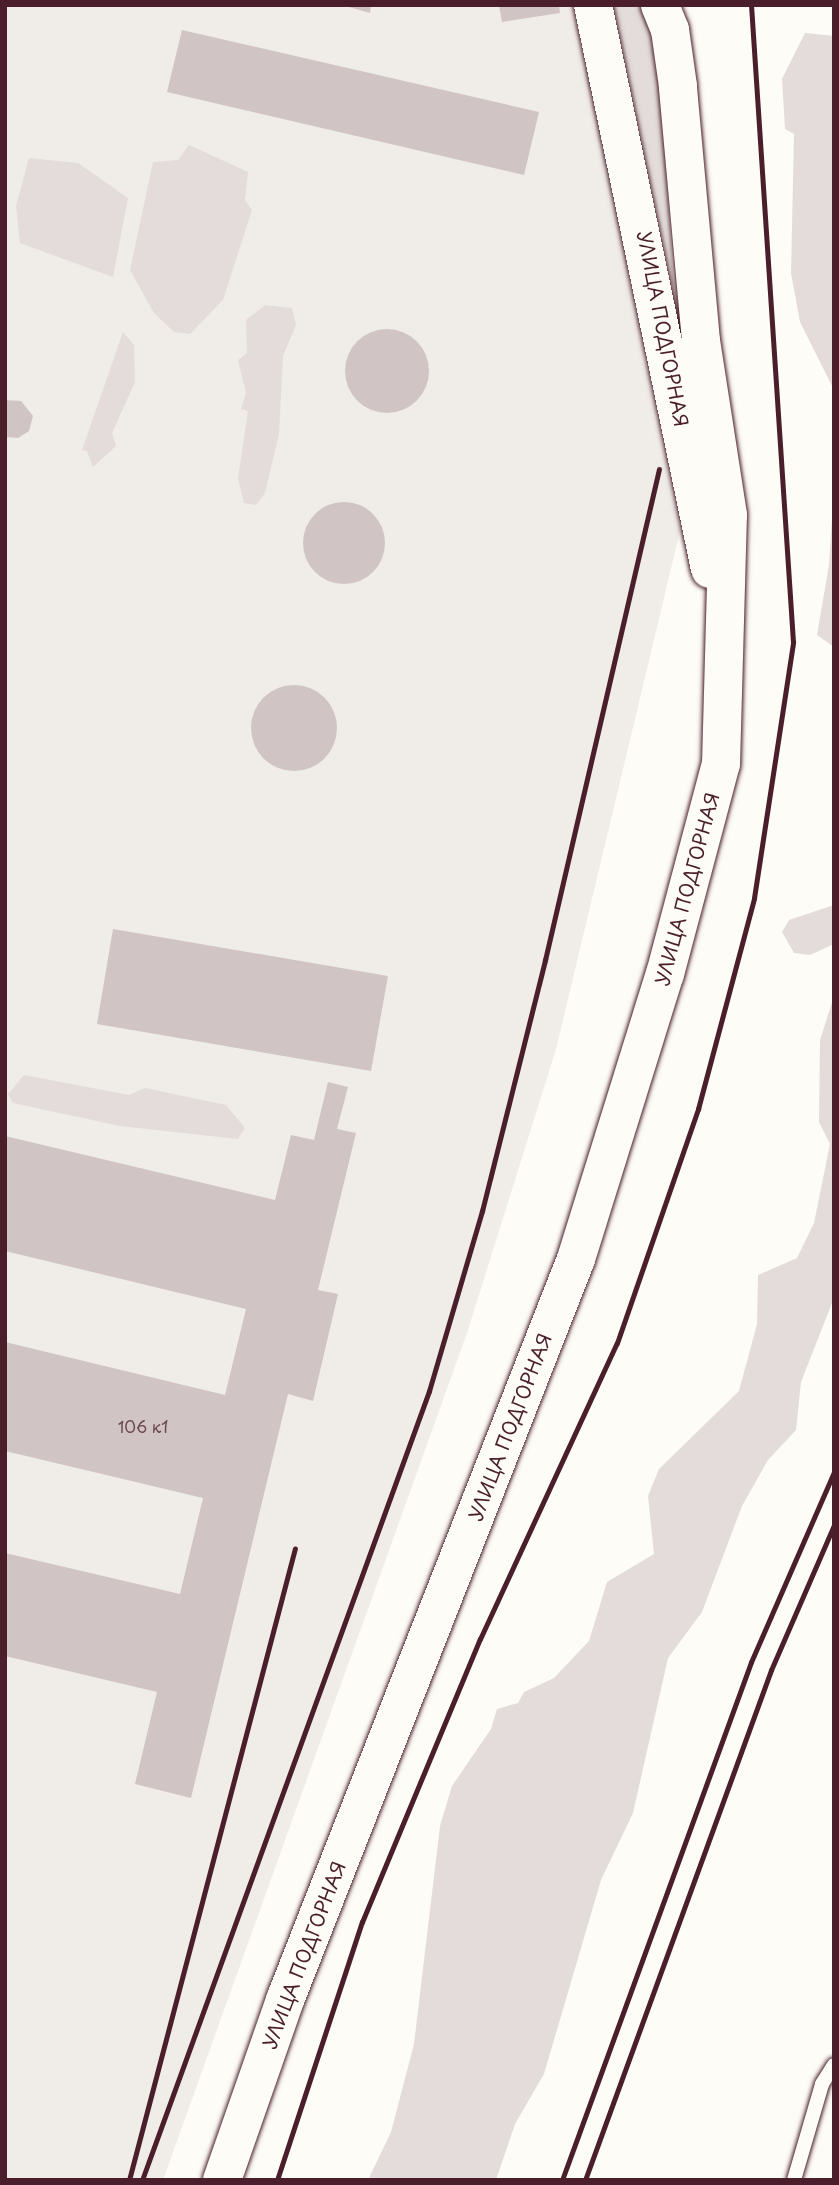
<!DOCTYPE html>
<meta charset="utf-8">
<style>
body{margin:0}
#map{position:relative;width:839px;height:2185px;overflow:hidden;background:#fdfcf7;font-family:"Playpen Sans",sans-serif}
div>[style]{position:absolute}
.built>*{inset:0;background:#f0ece8}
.green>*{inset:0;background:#e3dcda}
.building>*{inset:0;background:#d0c5c4}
.round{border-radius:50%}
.roads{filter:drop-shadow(0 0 2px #4a1f2b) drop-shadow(0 0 2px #4a1f2b)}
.lane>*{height:14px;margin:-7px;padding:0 7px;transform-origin:7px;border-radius:7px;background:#fdfcf7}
.secondary>*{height:38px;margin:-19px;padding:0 19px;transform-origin:19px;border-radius:19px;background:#fdfcf7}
.rail>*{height:5px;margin:-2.5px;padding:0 2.5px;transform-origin:2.5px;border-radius:2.5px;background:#4a1f2b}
span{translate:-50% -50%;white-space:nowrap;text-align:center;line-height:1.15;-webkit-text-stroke:6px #fdfcf7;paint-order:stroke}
.number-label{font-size:16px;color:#6c4851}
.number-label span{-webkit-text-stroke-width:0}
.street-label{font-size:19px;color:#4a1f2b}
.frame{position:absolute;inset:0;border:7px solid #4a1f2b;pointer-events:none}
</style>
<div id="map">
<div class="built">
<div style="clip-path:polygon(5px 5px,572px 5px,680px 531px,556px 1049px,467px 1333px,163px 2180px,5px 2180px)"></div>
</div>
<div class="green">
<div style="clip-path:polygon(614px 5px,641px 5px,659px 56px,674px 292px)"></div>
<div style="clip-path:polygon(805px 33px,834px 36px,834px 390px,800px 322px,791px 273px,794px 134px,785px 129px,782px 79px)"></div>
<div style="clip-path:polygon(189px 145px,248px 172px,245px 200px,252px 210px,223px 300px,190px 334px,174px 332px,154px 313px,130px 270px,153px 162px,178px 160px)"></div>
<div style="clip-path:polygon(29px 158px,78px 163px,128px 198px,113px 277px,20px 243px,16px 206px)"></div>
<div style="clip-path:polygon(265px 305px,292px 308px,296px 325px,283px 356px,279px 434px,265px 493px,256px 505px,244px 503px,238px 478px,248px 411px,241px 409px,246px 393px,238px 360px,247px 353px,246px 320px)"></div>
<div style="clip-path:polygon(123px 332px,134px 345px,135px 382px,112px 433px,116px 446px,93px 467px,87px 451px,82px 450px)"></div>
<div style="clip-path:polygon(834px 485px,834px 647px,817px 635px,829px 565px)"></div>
<div style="clip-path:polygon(834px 905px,834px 944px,810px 955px,794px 953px,782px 932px,789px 920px)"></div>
<div style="clip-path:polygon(834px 996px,834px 1298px,801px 1382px,796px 1430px,768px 1460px,742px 1506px,702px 1612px,668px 1658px,633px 1813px,601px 1880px,544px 2074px,515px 2124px,496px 2180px,368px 2180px,391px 2132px,414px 2044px,440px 1826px,452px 1786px,491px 1729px,497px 1709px,518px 1703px,524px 1692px,554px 1678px,589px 1641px,607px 1582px,654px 1554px,648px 1496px,659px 1469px,739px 1391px,757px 1324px,758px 1275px,797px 1258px,814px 1223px,830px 1144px,819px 1122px,820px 1040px)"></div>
<div style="clip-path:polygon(24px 1075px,129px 1095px,145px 1088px,226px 1105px,245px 1128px,238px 1139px,120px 1126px,13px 1103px,8px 1094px)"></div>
</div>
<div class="building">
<div style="clip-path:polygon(342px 5px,371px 5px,370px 13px)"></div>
<div style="clip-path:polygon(499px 5px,559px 5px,560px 13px,502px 22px)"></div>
<div style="clip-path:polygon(182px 30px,539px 112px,524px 175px,167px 92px)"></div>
<div class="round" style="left:345px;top:329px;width:84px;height:84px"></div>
<div style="clip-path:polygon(5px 400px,21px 401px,33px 416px,29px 431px,18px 438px,5px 437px)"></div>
<div class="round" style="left:303px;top:502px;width:82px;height:82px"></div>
<div class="round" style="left:251px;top:685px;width:86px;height:86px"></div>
<div style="clip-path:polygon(113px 929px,388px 976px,371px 1071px,97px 1024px)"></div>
<div style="clip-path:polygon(328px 1082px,348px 1087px,337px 1129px,356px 1133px,318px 1290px,338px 1294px,313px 1401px,288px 1394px,191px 1798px,135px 1784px,157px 1692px,5px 1656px,5px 1553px,180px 1594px,203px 1498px,5px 1451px,5px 1342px,225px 1395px,246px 1309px,5px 1251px,5px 1136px,275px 1200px,291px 1135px,314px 1140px)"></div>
</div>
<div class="roads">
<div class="lane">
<div style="left:794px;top:2180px;width:100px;rotate:-73.7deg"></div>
<div style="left:822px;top:2084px;width:22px;rotate:-58deg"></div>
</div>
<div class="secondary">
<div style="left:593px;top:5px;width:576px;rotate:78.28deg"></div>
<div style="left:222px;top:2180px;width:191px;rotate:-70.7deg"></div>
<div style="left:285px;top:2000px;width:796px;rotate:-68.56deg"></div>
<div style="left:576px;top:1259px;width:299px;rotate:-72.7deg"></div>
<div style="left:665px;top:974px;width:217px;rotate:-75.1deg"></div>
<div style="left:721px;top:764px;width:249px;rotate:-88.4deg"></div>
<div style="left:728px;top:515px;width:176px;rotate:-98.8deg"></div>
<div style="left:701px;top:341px;width:256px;rotate:-95.2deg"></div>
<div style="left:678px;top:86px;width:57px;rotate:-98.1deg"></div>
<div style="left:670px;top:30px;width:27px;rotate:-112deg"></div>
</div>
</div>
<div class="rail">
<div style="left:129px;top:2180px;width:653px;rotate:-75.28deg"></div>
<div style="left:142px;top:2180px;width:840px;rotate:-70.01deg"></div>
<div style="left:429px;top:1391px;width:188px;rotate:-73.6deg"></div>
<div style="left:482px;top:1211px;width:259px;rotate:-75.9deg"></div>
<div style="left:545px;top:960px;width:504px;rotate:-76.93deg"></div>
<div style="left:277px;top:2180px;width:272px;rotate:-71.8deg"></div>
<div style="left:362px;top:1922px;width:307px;rotate:-67.4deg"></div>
<div style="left:480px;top:1639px;width:326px;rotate:-65.2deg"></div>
<div style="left:617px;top:1343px;width:248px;rotate:-70.9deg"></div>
<div style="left:698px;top:1109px;width:218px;rotate:-75.1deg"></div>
<div style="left:754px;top:898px;width:259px;rotate:-81.3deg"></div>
<div style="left:793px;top:642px;width:638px;rotate:-93.77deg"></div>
<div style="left:562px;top:2180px;width:551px;rotate:-69.95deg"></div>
<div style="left:751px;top:1662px;width:207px;rotate:-66.4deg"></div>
<div style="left:585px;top:2180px;width:543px;rotate:-69.96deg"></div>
<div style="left:771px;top:1670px;width:158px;rotate:-66.5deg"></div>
</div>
<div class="number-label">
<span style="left:143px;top:1426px">106 к1</span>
</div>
<div class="street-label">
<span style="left:663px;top:329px;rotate:79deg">УЛИЦА ПОДГОРНАЯ</span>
<span style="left:687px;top:889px;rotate:-75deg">УЛИЦА ПОДГОРНАЯ</span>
<span style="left:510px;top:1427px;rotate:-69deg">УЛИЦА ПОДГОРНАЯ</span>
<span style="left:304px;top:1955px;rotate:-69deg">УЛИЦА ПОДГОРНАЯ</span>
</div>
<div class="frame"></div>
</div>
